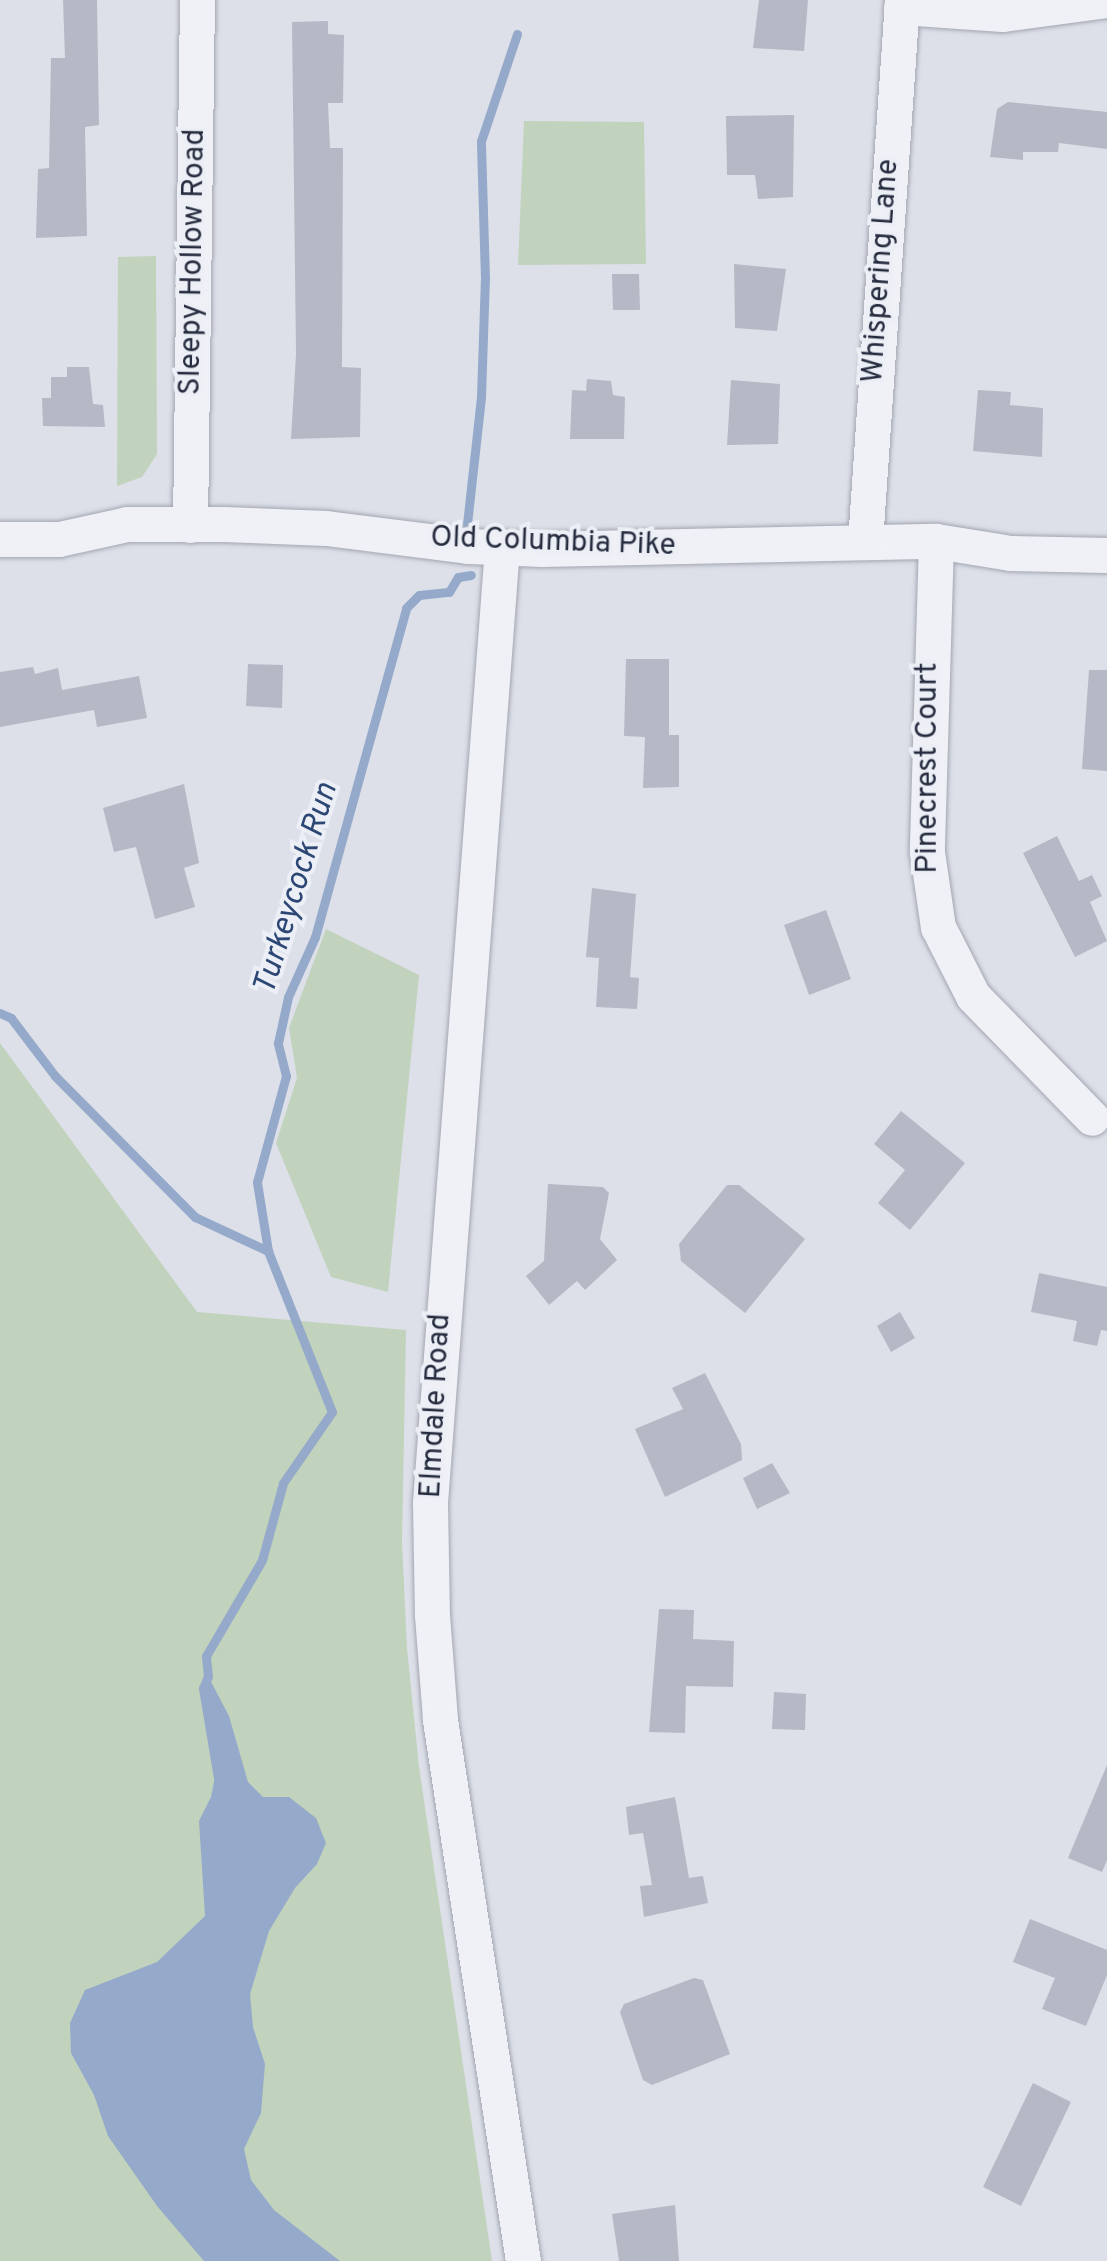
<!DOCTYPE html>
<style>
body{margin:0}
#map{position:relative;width:1107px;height:2261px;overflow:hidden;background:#dde0e8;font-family:Overpass,sans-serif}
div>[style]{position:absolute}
.green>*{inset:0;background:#c1d2bd}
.water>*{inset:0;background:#95aaca}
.stream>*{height:9px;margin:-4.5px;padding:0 4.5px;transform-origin:4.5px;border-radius:4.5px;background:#95aaca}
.building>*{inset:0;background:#b4b9c5}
.roads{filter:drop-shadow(0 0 2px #a2a6b2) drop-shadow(0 0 2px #a2a6b2)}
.minor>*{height:35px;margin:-17.5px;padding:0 17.5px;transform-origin:17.5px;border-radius:17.5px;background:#f0f1f6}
span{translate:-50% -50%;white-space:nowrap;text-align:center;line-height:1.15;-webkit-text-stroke:8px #eceff5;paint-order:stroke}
.street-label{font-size:30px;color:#262c3f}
.water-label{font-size:32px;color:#2d4775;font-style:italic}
</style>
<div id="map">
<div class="green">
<div style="clip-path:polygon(524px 121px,644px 122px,646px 264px,518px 265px)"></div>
<div style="clip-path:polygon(156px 256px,157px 454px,142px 477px,117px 486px,118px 257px)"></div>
<div style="clip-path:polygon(326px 929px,419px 975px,388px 1292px,331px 1277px,276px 1143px,297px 1078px,289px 1028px)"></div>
<div style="clip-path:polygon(0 1043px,197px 1312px,406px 1330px,402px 1542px,407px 1648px,419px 1767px,492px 2261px,0 2261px)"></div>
</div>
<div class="water">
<div style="clip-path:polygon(208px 1676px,229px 1716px,248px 1782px,263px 1797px,289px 1797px,316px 1818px,326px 1843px,317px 1864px,295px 1888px,269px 1931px,250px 1994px,253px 2027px,265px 2064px,261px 2113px,244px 2149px,251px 2180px,274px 2210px,340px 2261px,204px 2261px,157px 2206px,108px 2136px,94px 2095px,71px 2053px,70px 2023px,85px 1990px,157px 1962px,205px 1916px,199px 1821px,211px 1797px,217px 1767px,203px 1688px)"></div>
</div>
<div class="stream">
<div style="left:467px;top:524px;width:128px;rotate:-83.7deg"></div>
<div style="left:481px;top:397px;width:118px;rotate:-88.1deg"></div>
<div style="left:485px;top:279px;width:138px;rotate:-91.7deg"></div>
<div style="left:481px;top:141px;width:113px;rotate:-71.4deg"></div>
<div style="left:0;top:1013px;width:12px;rotate:24deg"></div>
<div style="left:11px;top:1018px;width:73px;rotate:52.8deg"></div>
<div style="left:55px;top:1076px;width:199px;rotate:45.2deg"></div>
<div style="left:195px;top:1217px;width:81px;rotate:25deg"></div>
<div style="left:218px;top:1778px;width:91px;rotate:-99.5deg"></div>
<div style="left:203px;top:1688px;width:13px;rotate:-67deg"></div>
<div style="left:208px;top:1676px;width:20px;rotate:-96deg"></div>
<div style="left:206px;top:1656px;width:111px;rotate:-59.7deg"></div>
<div style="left:262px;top:1560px;width:80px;rotate:-74.7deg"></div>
<div style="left:283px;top:1483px;width:86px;rotate:-55.4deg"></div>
<div style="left:332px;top:1412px;width:173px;rotate:-111.7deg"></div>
<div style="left:268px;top:1251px;width:70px;rotate:-99.1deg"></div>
<div style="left:257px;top:1182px;width:110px;rotate:-74.7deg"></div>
<div style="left:286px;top:1076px;width:34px;rotate:-104deg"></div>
<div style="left:278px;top:1043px;width:47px;rotate:-77.7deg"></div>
<div style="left:288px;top:997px;width:66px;rotate:-65.8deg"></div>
<div style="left:315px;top:937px;width:341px;rotate:-74.5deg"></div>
<div style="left:406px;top:608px;width:18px;rotate:-45deg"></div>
<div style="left:419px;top:595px;width:30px;rotate:-6deg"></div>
<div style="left:449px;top:592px;width:17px;rotate:-59deg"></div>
<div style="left:458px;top:577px;width:13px;rotate:-9deg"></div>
</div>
<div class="building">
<div style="clip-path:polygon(63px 0,97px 0,99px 125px,85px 127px,87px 236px,36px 238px,38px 169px,49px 168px,51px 58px,65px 58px)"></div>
<div style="clip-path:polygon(759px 0,808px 0,804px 51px,753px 48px)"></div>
<div style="clip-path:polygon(328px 21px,328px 34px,344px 35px,343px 103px,328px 103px,330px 148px,343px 148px,342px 367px,361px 368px,360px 437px,291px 439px,296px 354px,292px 22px)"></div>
<div style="clip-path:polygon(1008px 102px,1107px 112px,1107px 149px,1059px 143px,1058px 152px,1023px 152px,1023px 160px,990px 157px,997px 109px)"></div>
<div style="clip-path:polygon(794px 115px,793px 197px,758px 199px,755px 175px,727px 175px,726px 116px)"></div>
<div style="clip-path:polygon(734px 264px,786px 269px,777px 331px,735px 328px)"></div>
<div style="clip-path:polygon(612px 274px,639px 274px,640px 310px,613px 310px)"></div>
<div style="clip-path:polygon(67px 367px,89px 367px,93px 404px,103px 405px,105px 427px,43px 426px,42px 398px,51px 398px,51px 377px,67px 377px)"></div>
<div style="clip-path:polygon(587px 379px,611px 381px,613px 395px,625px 397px,624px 439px,570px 439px,572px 390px,586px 391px)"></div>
<div style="clip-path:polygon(731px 380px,780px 384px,778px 444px,727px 445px)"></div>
<div style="clip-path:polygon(978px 390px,1011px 392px,1010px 405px,1043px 408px,1042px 457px,973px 451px)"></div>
<div style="clip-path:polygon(626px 659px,669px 659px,669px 735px,679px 735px,679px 787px,643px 788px,645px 737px,624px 736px)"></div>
<div style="clip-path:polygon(248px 664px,283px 665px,282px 708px,246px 706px)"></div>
<div style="clip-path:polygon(33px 667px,35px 674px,58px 668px,62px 690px,139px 676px,147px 718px,97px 727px,94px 710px,0 727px,0 672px)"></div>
<div style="clip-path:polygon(1089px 670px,1107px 670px,1107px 771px,1082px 769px)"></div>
<div style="clip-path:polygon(184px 784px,199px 863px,184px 868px,195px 907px,155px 919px,136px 847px,114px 852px,103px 808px)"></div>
<div style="clip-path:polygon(1057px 836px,1079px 881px,1092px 875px,1102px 896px,1090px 902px,1107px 941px,1075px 957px,1023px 853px)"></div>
<div style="clip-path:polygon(592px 888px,636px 894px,630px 977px,639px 978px,637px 1009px,596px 1007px,599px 958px,586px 957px)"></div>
<div style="clip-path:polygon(826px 910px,851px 979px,809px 995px,784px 925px)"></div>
<div style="clip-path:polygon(901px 1111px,965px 1163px,910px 1230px,878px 1203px,905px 1170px,874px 1144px)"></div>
<div style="clip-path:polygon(548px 1184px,603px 1187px,609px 1193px,600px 1239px,617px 1260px,585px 1290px,577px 1281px,549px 1305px,526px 1276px,544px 1261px)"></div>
<div style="clip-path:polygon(727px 1185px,739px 1185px,805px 1239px,745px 1313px,681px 1261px,679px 1244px)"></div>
<div style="clip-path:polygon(1039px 1273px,1107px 1287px,1107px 1331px,1101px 1330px,1097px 1346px,1073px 1341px,1077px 1321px,1031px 1312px)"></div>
<div style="clip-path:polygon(900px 1312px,915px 1338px,891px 1352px,877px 1326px)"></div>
<div style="clip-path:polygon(705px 1373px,741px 1444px,742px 1460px,665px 1497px,635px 1429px,683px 1409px,672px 1388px)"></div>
<div style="clip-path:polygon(772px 1463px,790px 1493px,757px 1509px,743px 1478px)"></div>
<div style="clip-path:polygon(659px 1609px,694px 1610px,693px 1639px,734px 1641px,733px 1687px,686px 1686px,685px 1733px,649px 1732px)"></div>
<div style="clip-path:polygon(774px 1692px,806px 1694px,805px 1730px,772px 1729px)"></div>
<div style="clip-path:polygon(1107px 1765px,1107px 1860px,1102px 1872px,1068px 1858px)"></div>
<div style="clip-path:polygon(675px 1797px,689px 1878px,703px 1876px,708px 1903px,644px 1917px,640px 1886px,652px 1885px,643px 1833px,629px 1835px,626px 1807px)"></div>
<div style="clip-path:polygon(1030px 1919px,1107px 1950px,1107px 1975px,1086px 2026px,1042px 2009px,1055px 1978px,1013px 1962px)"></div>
<div style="clip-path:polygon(694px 1978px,703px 1980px,730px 2054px,652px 2085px,643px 2080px,620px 2012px,624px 2004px)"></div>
<div style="clip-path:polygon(1033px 2083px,1071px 2102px,1021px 2206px,983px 2187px)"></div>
<div style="clip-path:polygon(675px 2205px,679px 2261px,619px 2261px,612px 2214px)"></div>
</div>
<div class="roads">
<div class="minor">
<div style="left:901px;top:7px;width:102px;rotate:3.9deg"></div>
<div style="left:1003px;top:14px;width:105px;rotate:-7.7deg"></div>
<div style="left:190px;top:525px;width:525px;rotate:-89.24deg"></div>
<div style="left:0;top:539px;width:59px"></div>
<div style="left:59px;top:539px;width:70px;rotate:-12.4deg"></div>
<div style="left:127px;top:524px;width:97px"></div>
<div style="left:224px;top:524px;width:102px;rotate:2.2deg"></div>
<div style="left:326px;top:528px;width:143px;rotate:7.2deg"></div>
<div style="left:468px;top:546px;width:74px;rotate:2.3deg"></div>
<div style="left:542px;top:549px;width:394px;rotate:-1.2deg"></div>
<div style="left:936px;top:541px;width:75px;rotate:9.2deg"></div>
<div style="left:1010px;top:553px;width:97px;rotate:1.2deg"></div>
<div style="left:936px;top:541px;width:311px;rotate:91.7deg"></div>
<div style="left:927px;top:852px;width:76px;rotate:81.7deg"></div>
<div style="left:938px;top:927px;width:77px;rotate:63.1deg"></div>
<div style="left:973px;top:996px;width:170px;rotate:45.7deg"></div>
<div style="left:865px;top:542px;width:543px;rotate:-86.09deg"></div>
<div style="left:502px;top:547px;width:959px;rotate:94.31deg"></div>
<div style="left:430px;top:1503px;width:112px;rotate:89deg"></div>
<div style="left:432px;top:1615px;width:105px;rotate:85.6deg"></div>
<div style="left:440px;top:1720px;width:547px;rotate:81.28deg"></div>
</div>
</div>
<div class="street-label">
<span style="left:194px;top:262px;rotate:-89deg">Sleepy Hollow Road</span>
<span style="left:882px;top:271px;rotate:-86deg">Whispering Lane</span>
<span style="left:553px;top:543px;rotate:2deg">Old Columbia Pike</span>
<span style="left:929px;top:768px;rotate:-90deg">Pinecrest Court</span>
<span style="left:437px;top:1406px;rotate:-87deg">Elmdale Road</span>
</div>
<div class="water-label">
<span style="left:297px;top:889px;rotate:-73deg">Turkeycock Run</span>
</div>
</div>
